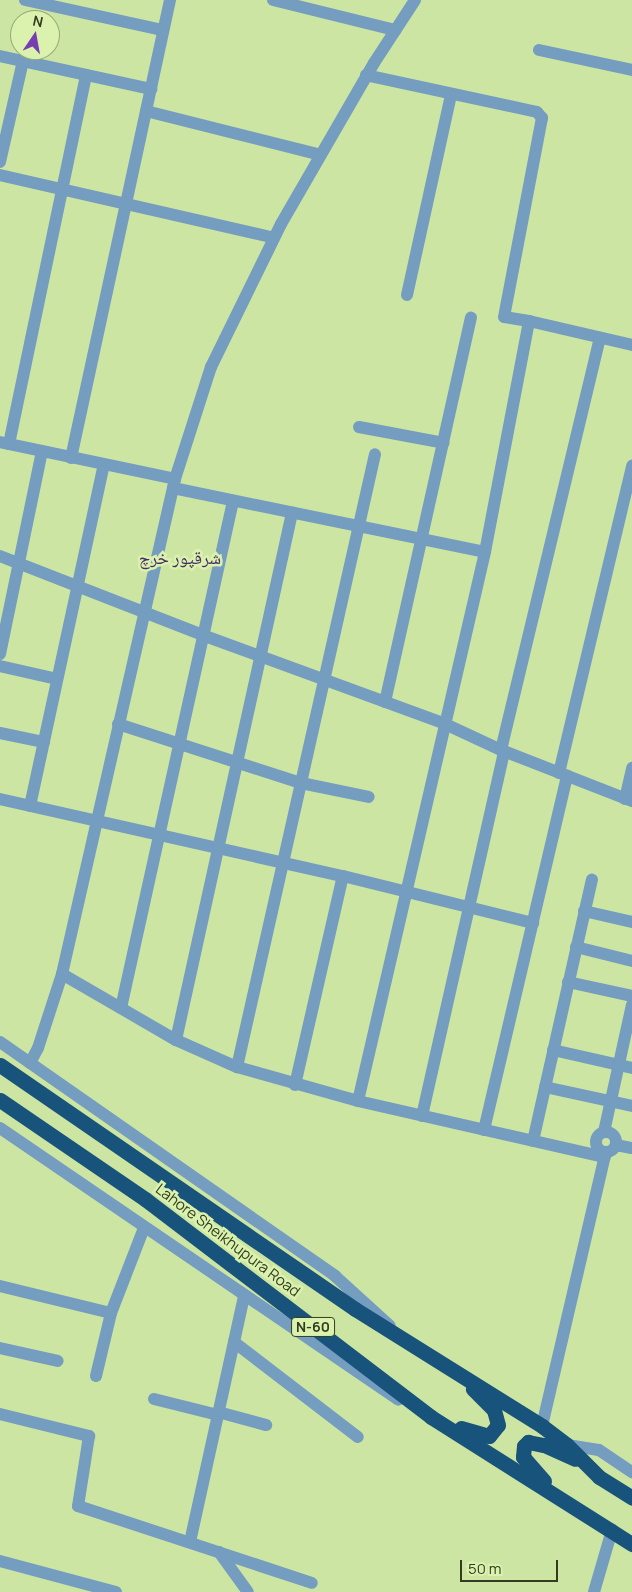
<!DOCTYPE html>
<meta charset="utf-8">
<style>
body{margin:0}
#map{position:relative;width:632px;height:1592px;overflow:hidden;background:#cde5a2;font-family:Manrope,"Noto Naskh Arabic",sans-serif}
div>[style]{position:absolute}
.minor>*{height:12px;margin:-6px;padding:0 6px;transform-origin:6px;border-radius:6px;background:#749dc0}
.minor>.ring{margin:-6px;padding:0;box-sizing:content-box;background:none;border:12px solid #749dc0;border-radius:50%}
.highway>*{height:15px;margin:-7.5px;padding:0 7.5px;transform-origin:7.5px;border-radius:7.5px;background:#18537c}
span{translate:-50% -50%;white-space:nowrap;text-align:center;line-height:1.15;-webkit-text-stroke:5px #daf2ae;paint-order:stroke}
.shield-label span{padding:1px 4px;background:#daf2ae;border:1px solid;border-radius:4px;-webkit-text-stroke-width:0}
.shield-label{font-size:14px;color:#333c21;font-weight:700}
.street-label{font-size:15px;color:#333c21}
.quarter-label{font-size:18px;color:#482c66}
.north{position:absolute;left:10px;top:10px;width:50px;height:50px;box-sizing:border-box;background:#daf2ae;border:1px solid #97a976;border-radius:50%;rotate:12deg;font-size:14px;font-weight:700;line-height:20px;text-align:center;color:#333c21}
.north::after{content:'';display:block;margin:auto;width:18px;height:22px;background:#793db2;clip-path:polygon(50% 0,100% 100%,50% 72%,0 100%)}
.scale{position:absolute;left:460px;top:1560px;width:98px;height:22px;box-sizing:border-box;border:2px solid #333c21;border-top:0;padding-left:6px;font-size:15px;line-height:18px;white-space:nowrap;color:#333c21;-webkit-text-stroke:4px #daf2ae;paint-order:stroke}
</style>
<div id="map">
<div class="minor">
<div style="left:25px;top:0;width:141px;rotate:12.3deg"></div>
<div style="left:273px;top:0;width:126px;rotate:13.8deg"></div>
<div style="left:539px;top:50px;width:95px;rotate:12.1deg"></div>
<div style="left:0;top:56px;width:155px;rotate:12.3deg"></div>
<div style="left:146px;top:111px;width:180px;rotate:14.1deg"></div>
<div style="left:0;top:162px;width:104px;rotate:-77.2deg"></div>
<div style="left:0;top:175px;width:281px;rotate:12.9deg"></div>
<div style="left:407px;top:295px;width:205px;rotate:-77.6deg"></div>
<div style="left:529px;top:321px;width:106px;rotate:13.1deg"></div>
<div style="left:359px;top:427px;width:86px;rotate:10.7deg"></div>
<div style="left:0;top:442px;width:179px;rotate:11.9deg"></div>
<div style="left:9px;top:444px;width:377px;rotate:-78.2deg"></div>
<div style="left:71px;top:458px;width:469px;rotate:-77.8deg"></div>
<div style="left:173px;top:488px;width:318px;rotate:11.6deg"></div>
<div style="left:0;top:556px;width:220px;rotate:21.3deg"></div>
<div style="left:205px;top:636px;width:253px;rotate:20.1deg"></div>
<div style="left:443px;top:723px;width:64px;rotate:25deg"></div>
<div style="left:501px;top:750px;width:141px;rotate:21.3deg"></div>
<div style="left:0;top:654px;width:207px;rotate:-78.3deg"></div>
<div style="left:0;top:666px;width:58px;rotate:12.8deg"></div>
<div style="left:385px;top:702px;width:394px;rotate:-77.4deg"></div>
<div style="left:118px;top:724px;width:192px;rotate:17.9deg"></div>
<div style="left:301px;top:783px;width:69px;rotate:11.6deg"></div>
<div style="left:0;top:733px;width:45px;rotate:11.6deg"></div>
<div style="left:501px;top:750px;width:424px;rotate:-76.5deg"></div>
<div style="left:559px;top:773px;width:316px;rotate:-76.6deg"></div>
<div style="left:0;top:799px;width:352px;rotate:12.7deg"></div>
<div style="left:343px;top:876px;width:196px;rotate:13.9deg"></div>
<div style="left:625px;top:799px;width:32px;rotate:-77deg"></div>
<div style="left:30px;top:806px;width:349px;rotate:-77.8deg"></div>
<div style="left:584px;top:911px;width:49px;rotate:12.9deg"></div>
<div style="left:576px;top:947px;width:58px;rotate:14deg"></div>
<div style="left:62px;top:974px;width:132px;rotate:30.1deg"></div>
<div style="left:176px;top:1040px;width:67px;rotate:23.9deg"></div>
<div style="left:237px;top:1067px;width:126px;rotate:15.7deg"></div>
<div style="left:358px;top:1101px;width:253px;rotate:12.8deg"></div>
<div style="left:568px;top:982px;width:66px;rotate:12.3deg"></div>
<div style="left:121px;top:1008px;width:519px;rotate:-77.54deg"></div>
<div style="left:176px;top:1040px;width:540px;rotate:-77.59deg"></div>
<div style="left:0;top:1042px;width:409px;rotate:34.9deg"></div>
<div style="left:335px;top:1276px;width:74px;rotate:42.3deg"></div>
<div style="left:553px;top:1050px;width:81px;rotate:12.8deg"></div>
<div style="left:30px;top:1063px;width:17px;rotate:-62deg"></div>
<div style="left:38px;top:1048px;width:78px;rotate:-72deg"></div>
<div style="left:62px;top:974px;width:508px;rotate:-77.14deg"></div>
<div style="left:175px;top:479px;width:118px;rotate:-72.2deg"></div>
<div style="left:211px;top:367px;width:159px;rotate:-63.9deg"></div>
<div style="left:281px;top:224px;width:186px;rotate:-60deg"></div>
<div style="left:374px;top:63px;width:75px;rotate:-56.9deg"></div>
<div style="left:237px;top:1067px;width:628px;rotate:-77.31deg"></div>
<div style="left:295px;top:1085px;width:214px;rotate:-77.1deg"></div>
<div style="left:545px;top:1087px;width:89px;rotate:12.3deg"></div>
<div style="left:358px;top:1101px;width:563px;rotate:-76.97deg"></div>
<div style="left:485px;top:552px;width:235px;rotate:-79.2deg"></div>
<div style="left:529px;top:321px;width:25px;rotate:-171deg"></div>
<div style="left:504px;top:317px;width:203px;rotate:-79.2deg"></div>
<div style="left:542px;top:118px;width:8px;rotate:-130deg"></div>
<div style="left:537px;top:112px;width:175px;rotate:-167.8deg"></div>
<div style="left:422px;top:1116px;width:374px;rotate:-77.3deg"></div>
<div style="left:0;top:1128px;width:482px;rotate:34.3deg"></div>
<div style="left:484px;top:1130px;width:364px;rotate:-76.8deg"></div>
<div style="left:604px;top:1132px;width:130px;rotate:-77.6deg"></div>
<div class="ring" style="left:596px;top:1132px;width:8px;height:8px"></div>
<div style="left:533px;top:1141px;width:268px;rotate:-77.3deg"></div>
<div style="left:616px;top:1145px;width:16px;rotate:11deg"></div>
<div style="left:0;top:1286px;width:114px;rotate:13.7deg"></div>
<div style="left:234px;top:1342px;width:156px;rotate:37.5deg"></div>
<div style="left:0;top:1348px;width:59px;rotate:12.6deg"></div>
<div style="left:96px;top:1376px;width:65px;rotate:-76.6deg"></div>
<div style="left:111px;top:1313px;width:91px;rotate:-68.8deg"></div>
<div style="left:154px;top:1399px;width:66px;rotate:14deg"></div>
<div style="left:218px;top:1412px;width:50px;rotate:15.2deg"></div>
<div style="left:0;top:1414px;width:92px;rotate:13.9deg"></div>
<div style="left:89px;top:1436px;width:71px;rotate:98.9deg"></div>
<div style="left:78px;top:1506px;width:246px;rotate:18.2deg"></div>
<div style="left:542px;top:1426px;width:281px;rotate:-76.9deg"></div>
<div style="left:567px;top:1445px;width:32px;rotate:9deg"></div>
<div style="left:599px;top:1450px;width:40px;rotate:34deg"></div>
<div style="left:190px;top:1542px;width:252px;rotate:-77.6deg"></div>
<div style="left:219px;top:1552px;width:49px;rotate:54.1deg"></div>
<div style="left:0;top:1561px;width:120px;rotate:15deg"></div>
<div style="left:594px;top:1592px;width:65px;rotate:-73.8deg"></div>
</div>
<div class="highway">
<div style="left:0;top:1065px;width:431px;rotate:34.5deg"></div>
<div style="left:355px;top:1309px;width:221px;rotate:32deg"></div>
<div style="left:542px;top:1426px;width:31px;rotate:37deg"></div>
<div style="left:567px;top:1445px;width:45px;rotate:45deg"></div>
<div style="left:599px;top:1477px;width:39px;rotate:32deg"></div>
<div style="left:0;top:1100px;width:176px;rotate:34.3deg"></div>
<div style="left:145px;top:1199px;width:360px;rotate:37.3deg"></div>
<div style="left:431px;top:1417px;width:238px;rotate:32.3deg"></div>
<div style="left:461px;top:1428px;width:29px;rotate:16deg"></div>
<div style="left:489px;top:1436px;width:14px;rotate:-51deg"></div>
<div style="left:498px;top:1425px;width:16px;rotate:-105deg"></div>
<div style="left:494px;top:1410px;width:30px;rotate:-135deg"></div>
<div style="left:544px;top:1481px;width:32px;rotate:-131deg"></div>
<div style="left:523px;top:1457px;width:11px;rotate:-85deg"></div>
<div style="left:524px;top:1446px;width:6px;rotate:-45deg"></div>
<div style="left:528px;top:1442px;width:16px;rotate:11deg"></div>
<div style="left:544px;top:1445px;width:34px;rotate:24deg"></div>
</div>
<div class="shield-label">
<span style="left:313px;top:1327px">N-60</span>
</div>
<div class="street-label">
<span style="left:228px;top:1240px;rotate:37deg">Lahore Sheikhupura Road</span>
</div>
<div class="quarter-label">
<span style="left:180px;top:557px">شرقپور خرچ</span>
</div>
<div class="north">N</div>
<div class="scale">50 m</div>
</div>
